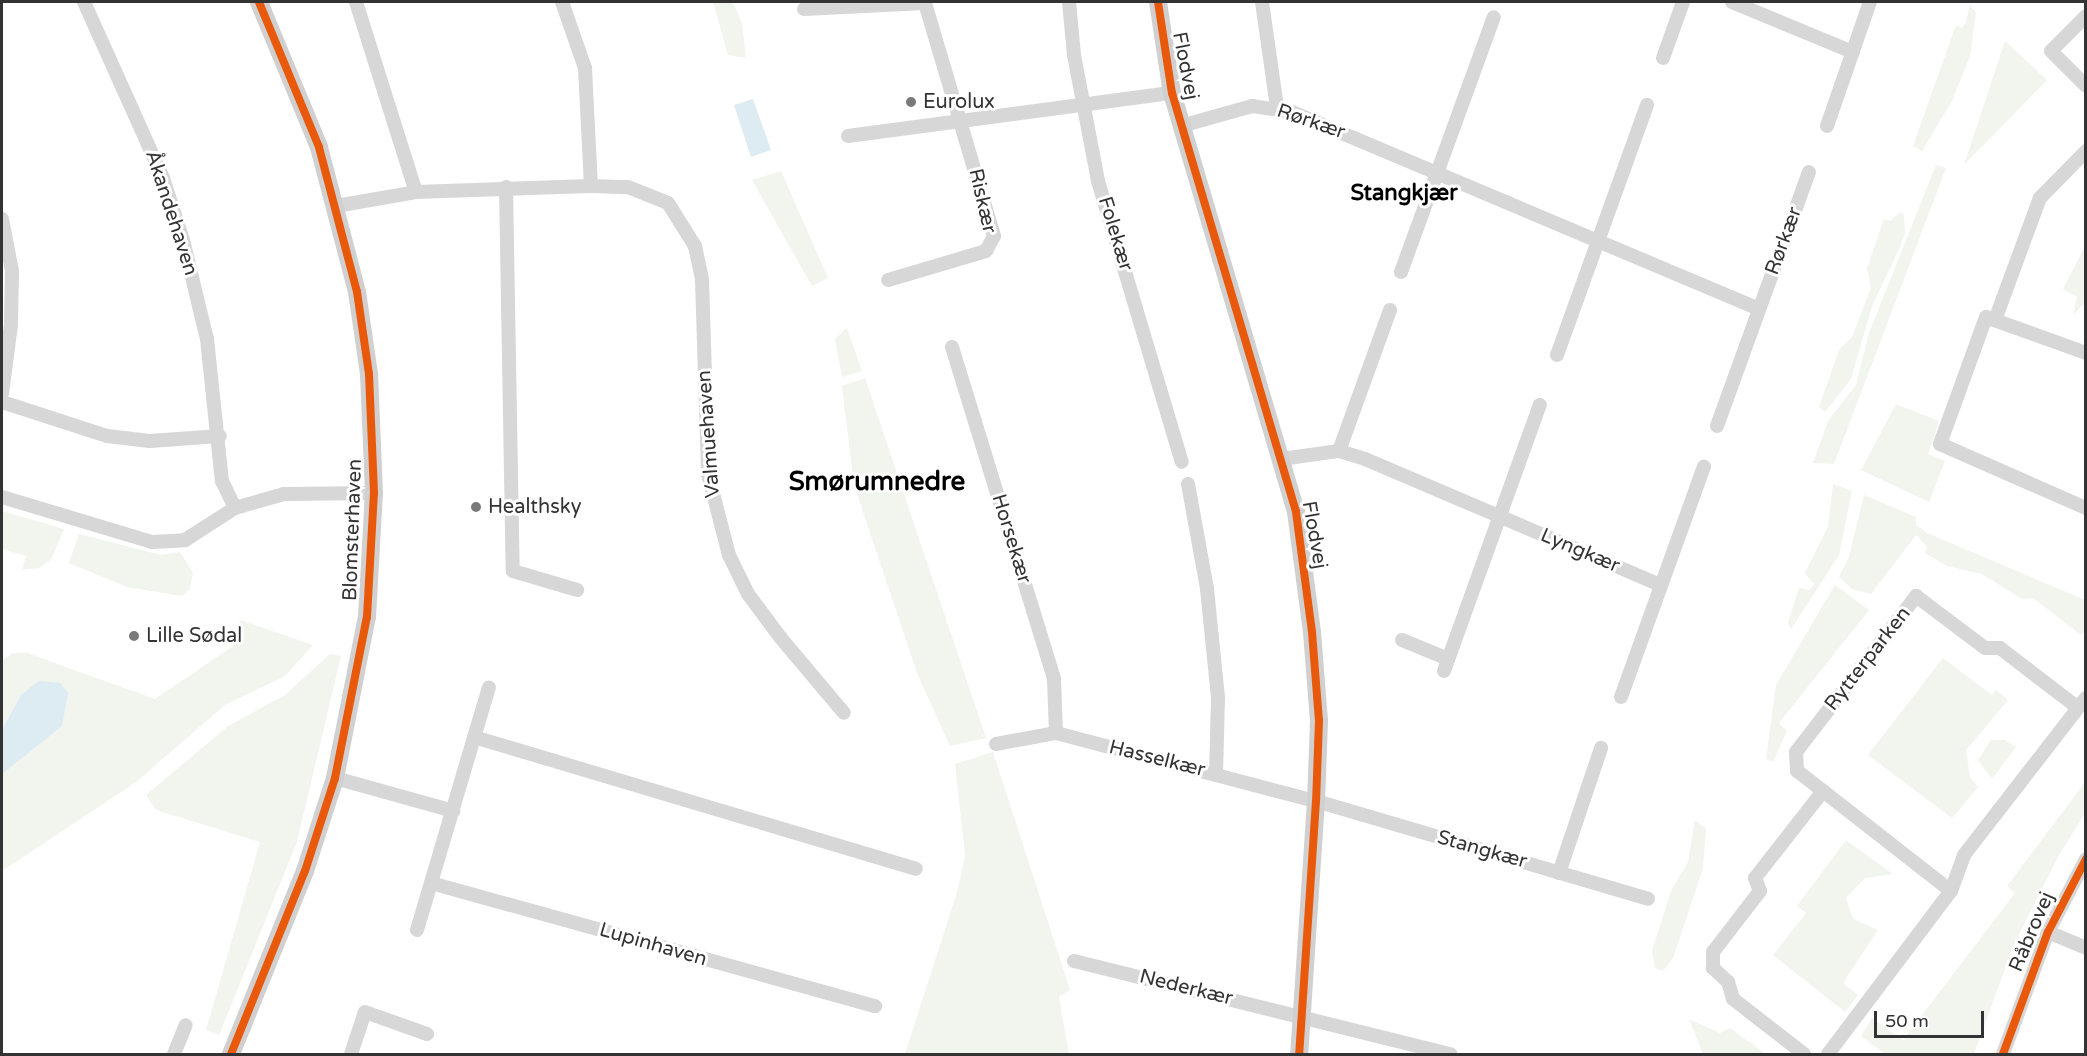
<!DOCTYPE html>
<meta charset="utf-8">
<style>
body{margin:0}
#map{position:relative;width:2087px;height:1056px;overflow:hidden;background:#fff;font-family:"Varela Round",sans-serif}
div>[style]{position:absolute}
.green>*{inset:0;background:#f1f5ed}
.water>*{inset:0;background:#ddebf3}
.street>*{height:14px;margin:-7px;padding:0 7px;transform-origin:7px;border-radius:7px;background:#d7d7d7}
.secondary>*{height:18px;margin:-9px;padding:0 9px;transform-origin:9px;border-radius:9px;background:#d0d0d0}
.cycleway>*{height:8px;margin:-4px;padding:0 4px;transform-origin:4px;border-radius:4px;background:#e8590c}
.dots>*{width:16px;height:16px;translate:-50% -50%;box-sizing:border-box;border:3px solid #fff;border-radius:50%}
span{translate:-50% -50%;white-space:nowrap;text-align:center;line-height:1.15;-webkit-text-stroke:6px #fff;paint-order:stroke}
.street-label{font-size:20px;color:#333}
.poi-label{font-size:20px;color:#333}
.left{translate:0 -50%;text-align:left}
.quarter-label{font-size:22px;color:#000;font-weight:700}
.district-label{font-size:26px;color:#000;font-weight:700}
.frame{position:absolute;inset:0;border:3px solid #333;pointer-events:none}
.scale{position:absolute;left:1874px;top:1011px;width:110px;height:27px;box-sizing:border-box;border:3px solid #333;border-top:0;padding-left:8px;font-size:18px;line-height:21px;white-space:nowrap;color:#333;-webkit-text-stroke:4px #fff;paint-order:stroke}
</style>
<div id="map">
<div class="green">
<div style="clip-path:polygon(713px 2px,733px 2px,742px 23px,746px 58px,728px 55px)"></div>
<div style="clip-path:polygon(1970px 4px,1976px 13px,1970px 56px,1952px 101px,1922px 151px,1913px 146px,1956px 25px,1962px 28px,1966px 22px)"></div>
<div style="clip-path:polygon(2005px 41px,2047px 80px,1964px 165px)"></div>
<div style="clip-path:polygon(1936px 165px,1946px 168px,1834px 464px,1813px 463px,1828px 421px,1856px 385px,1869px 333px)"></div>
<div style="clip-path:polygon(781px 171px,828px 278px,812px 286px,752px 180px)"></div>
<div style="clip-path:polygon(1900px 212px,1904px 215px,1905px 233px,1900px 247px,1872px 306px,1851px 379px,1825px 412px,1819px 407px,1839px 350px,1852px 337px,1871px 288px,1867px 268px,1884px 219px,1890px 221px)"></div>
<div style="clip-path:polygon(2085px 246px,2085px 302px,2073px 315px,2077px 297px,2063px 289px)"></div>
<div style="clip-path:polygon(847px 328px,862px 371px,842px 377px,835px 339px)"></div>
<div style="clip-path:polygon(865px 378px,986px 738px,950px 746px,917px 673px,854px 485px,842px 386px)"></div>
<div style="clip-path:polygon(1896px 404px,1939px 421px,1928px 454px,1945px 461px,1929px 502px,1861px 470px)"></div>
<div style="clip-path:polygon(1833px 484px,1852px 491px,1839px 555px,1791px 629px,1788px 623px,1799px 588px,1810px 590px,1814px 584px,1805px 573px,1828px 527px)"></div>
<div style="clip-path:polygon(1864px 495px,1916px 517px,1916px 525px,1927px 533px,2085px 600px,2085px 631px,2081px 635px,2033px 598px,2022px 599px,1982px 574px,1947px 566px,1925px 553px,1927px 547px,1916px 535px,1871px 594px,1852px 589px,1839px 577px,1849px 557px)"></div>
<div style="clip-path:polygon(2px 511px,64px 529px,51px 560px,39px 568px,22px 570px,26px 556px,2px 549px)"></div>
<div style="clip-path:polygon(79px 534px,161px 555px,180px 552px,193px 573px,190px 589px,182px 596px,127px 587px,69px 563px)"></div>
<div style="clip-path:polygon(1835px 585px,1869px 610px,1779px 723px,1787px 731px,1773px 762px,1766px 759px,1776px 685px)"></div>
<div style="clip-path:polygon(240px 620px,313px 645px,285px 676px,225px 705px,136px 782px,2px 871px,2px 660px,13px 653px,27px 653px,155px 699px,233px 646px)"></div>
<div style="clip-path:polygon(330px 654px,341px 656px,297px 842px,219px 1035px,206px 1030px,260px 842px,156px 810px,146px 795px,228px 726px,285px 695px)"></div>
<div style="clip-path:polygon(1943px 658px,1992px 695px,1996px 690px,2008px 700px,1966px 750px,1970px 777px,1978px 787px,1952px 818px,1868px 755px)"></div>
<div style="clip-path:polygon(1991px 740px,2005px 740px,2016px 747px,1992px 779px,1978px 760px)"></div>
<div style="clip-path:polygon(993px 752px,1070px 990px,1059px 997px,1069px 1054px,905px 1054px,958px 889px,965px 855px,955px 764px)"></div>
<div style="clip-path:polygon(2085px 782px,2085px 813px,2059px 855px,2014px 944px,1974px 1054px,1885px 1054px,1861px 1036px,1872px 1018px,1903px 1040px,2015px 893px,2007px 886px)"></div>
<div style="clip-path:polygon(1695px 820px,1706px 829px,1703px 868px,1673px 958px,1663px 971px,1655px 968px,1652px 951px,1671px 891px,1688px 862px)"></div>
<div style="clip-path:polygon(1846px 840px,1893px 874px,1865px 878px,1846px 898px,1853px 919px,1878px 930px,1843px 983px,1858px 995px,1845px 1012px,1773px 955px,1806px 913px,1797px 906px)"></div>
<div style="clip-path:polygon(1689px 1019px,1720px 1033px,1730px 1028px,1766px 1054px,1703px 1054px)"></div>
</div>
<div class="water">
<div style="clip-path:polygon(753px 99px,771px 150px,751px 157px,734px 105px)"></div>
<div style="clip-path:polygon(39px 681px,60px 683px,68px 693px,62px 726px,2px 774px,2px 730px,21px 695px)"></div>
</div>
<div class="street">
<div style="left:84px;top:2px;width:193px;rotate:65.8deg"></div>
<div style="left:163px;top:178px;width:65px;rotate:72.1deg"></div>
<div style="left:183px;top:240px;width:102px;rotate:76.4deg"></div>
<div style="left:207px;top:339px;width:143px;rotate:84deg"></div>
<div style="left:222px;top:481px;width:30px;rotate:64deg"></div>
<div style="left:356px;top:2px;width:199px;rotate:72.5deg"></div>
<div style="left:562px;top:2px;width:70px;rotate:70.8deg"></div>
<div style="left:585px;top:68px;width:118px;rotate:87.1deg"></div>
<div style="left:1069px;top:2px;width:53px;rotate:84.6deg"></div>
<div style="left:1074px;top:55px;width:128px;rotate:79.2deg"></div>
<div style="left:1098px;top:181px;width:293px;rotate:73.4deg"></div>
<div style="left:1262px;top:2px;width:107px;rotate:81.9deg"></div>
<div style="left:1732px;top:2px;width:131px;rotate:22.5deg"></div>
<div style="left:804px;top:9px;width:121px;rotate:-2.8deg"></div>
<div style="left:925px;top:3px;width:243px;rotate:73.5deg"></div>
<div style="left:994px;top:236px;width:17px;rotate:118deg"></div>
<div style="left:986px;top:251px;width:102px;rotate:163.5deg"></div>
<div style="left:2086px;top:16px;width:49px;rotate:135deg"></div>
<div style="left:2051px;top:51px;width:49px;rotate:45deg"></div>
<div style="left:1663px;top:58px;width:59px;rotate:-70.3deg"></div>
<div style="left:1181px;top:126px;width:74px;rotate:-15.7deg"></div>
<div style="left:1252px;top:106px;width:40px;rotate:8.5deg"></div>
<div style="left:1292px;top:112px;width:507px;rotate:22.87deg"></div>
<div style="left:1827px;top:126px;width:131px;rotate:-70.9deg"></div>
<div style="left:848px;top:136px;width:327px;rotate:-7.6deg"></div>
<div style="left:506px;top:187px;width:384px;rotate:89deg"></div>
<div style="left:513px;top:571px;width:67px;rotate:16.5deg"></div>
<div style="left:336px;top:206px;width:81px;rotate:-9.9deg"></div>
<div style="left:416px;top:192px;width:175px;rotate:-2deg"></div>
<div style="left:591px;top:186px;width:37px;rotate:2deg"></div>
<div style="left:628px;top:187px;width:43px;rotate:21.8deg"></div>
<div style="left:668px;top:203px;width:51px;rotate:57.9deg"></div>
<div style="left:695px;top:246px;width:35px;rotate:78deg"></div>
<div style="left:702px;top:280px;width:194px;rotate:88.2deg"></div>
<div style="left:708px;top:474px;width:84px;rotate:75.5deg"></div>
<div style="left:729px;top:555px;width:43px;rotate:64deg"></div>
<div style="left:748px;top:594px;width:54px;rotate:53.3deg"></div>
<div style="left:780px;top:637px;width:99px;rotate:49.9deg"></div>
<div style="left:2px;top:219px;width:53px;rotate:79.1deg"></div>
<div style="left:12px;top:271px;width:54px;rotate:91.1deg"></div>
<div style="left:11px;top:325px;width:69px;rotate:97.5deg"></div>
<div style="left:1401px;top:272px;width:271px;rotate:-70deg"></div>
<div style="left:1995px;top:320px;width:130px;rotate:-69.8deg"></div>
<div style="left:2040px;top:198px;width:66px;rotate:-45.6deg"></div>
<div style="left:952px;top:347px;width:347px;rotate:72.9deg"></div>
<div style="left:1054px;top:679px;width:54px;rotate:87.9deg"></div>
<div style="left:2086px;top:353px;width:106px;rotate:-160.2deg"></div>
<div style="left:1986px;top:317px;width:135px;rotate:109.9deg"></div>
<div style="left:1940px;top:444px;width:159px;rotate:23.7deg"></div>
<div style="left:1557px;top:355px;width:266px;rotate:-70.2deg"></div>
<div style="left:2px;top:402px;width:110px;rotate:17.9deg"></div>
<div style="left:107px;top:436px;width:43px;rotate:6.6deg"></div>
<div style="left:150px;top:441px;width:70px;rotate:-4.1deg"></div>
<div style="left:1717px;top:426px;width:270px;rotate:-70.1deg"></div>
<div style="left:1339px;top:451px;width:150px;rotate:-70.1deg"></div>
<div style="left:1281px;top:459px;width:59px;rotate:-7.9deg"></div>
<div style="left:1339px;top:451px;width:27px;rotate:17deg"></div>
<div style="left:1365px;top:459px;width:322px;rotate:23.1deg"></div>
<div style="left:1188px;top:484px;width:107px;rotate:79.7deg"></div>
<div style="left:1207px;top:589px;width:110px;rotate:84.2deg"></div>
<div style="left:1218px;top:698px;width:76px;rotate:91.5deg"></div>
<div style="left:2px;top:497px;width:157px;rotate:16.7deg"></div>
<div style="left:152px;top:542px;width:33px;rotate:-3deg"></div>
<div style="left:185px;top:540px;width:59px;rotate:-32.6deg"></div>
<div style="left:235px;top:508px;width:51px;rotate:-15.9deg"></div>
<div style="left:284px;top:494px;width:90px;rotate:-0.6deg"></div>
<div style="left:1402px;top:640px;width:50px;rotate:22.4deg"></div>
<div style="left:1444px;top:671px;width:283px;rotate:-70.2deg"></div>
<div style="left:1621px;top:697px;width:245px;rotate:-70.2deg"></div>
<div style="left:474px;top:737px;width:461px;rotate:16.6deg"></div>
<div style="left:996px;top:744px;width:61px;rotate:-10.4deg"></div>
<div style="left:1056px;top:733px;width:269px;rotate:14.7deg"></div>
<div style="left:1316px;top:801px;width:346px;rotate:16.4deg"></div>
<div style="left:335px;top:778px;width:123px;rotate:15.6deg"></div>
<div style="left:1823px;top:791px;width:162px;rotate:38deg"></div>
<div style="left:1559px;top:873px;width:132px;rotate:-71.4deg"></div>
<div style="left:431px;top:883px;width:461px;rotate:15.5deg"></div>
<div style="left:417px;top:930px;width:253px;rotate:-73.5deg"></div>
<div style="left:2048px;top:932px;width:41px;rotate:22.8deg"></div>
<div style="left:1074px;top:961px;width:388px;rotate:13.9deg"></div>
<div style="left:174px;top:1054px;width:31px;rotate:-68deg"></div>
<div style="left:351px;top:1054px;width:44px;rotate:-71.6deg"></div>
<div style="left:365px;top:1012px;width:66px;rotate:19.5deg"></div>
<div style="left:1804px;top:1054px;width:90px;rotate:-142.2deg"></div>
<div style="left:1733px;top:999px;width:18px;rotate:-106deg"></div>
<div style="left:1728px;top:982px;width:21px;rotate:-137deg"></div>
<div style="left:1713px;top:968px;width:16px;rotate:-90deg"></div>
<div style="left:1713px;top:952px;width:77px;rotate:-52.4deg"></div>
<div style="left:1760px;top:891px;width:14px;rotate:-111deg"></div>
<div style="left:1755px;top:878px;width:110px;rotate:-52deg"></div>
<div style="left:1823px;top:791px;width:33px;rotate:-142deg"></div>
<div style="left:1797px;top:771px;width:19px;rotate:-93deg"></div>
<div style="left:1796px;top:752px;width:197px;rotate:-52.4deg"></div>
<div style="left:1916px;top:596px;width:86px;rotate:37deg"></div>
<div style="left:1985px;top:648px;width:15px"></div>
<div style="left:2000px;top:648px;width:97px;rotate:37.5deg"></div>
<div style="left:1828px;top:1054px;width:204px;rotate:-53deg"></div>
<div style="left:1951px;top:891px;width:38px;rotate:-70deg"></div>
<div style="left:1964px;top:855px;width:199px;rotate:-52.2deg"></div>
<div style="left:2003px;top:1054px;width:130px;rotate:-69.8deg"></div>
<div style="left:2048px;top:932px;width:82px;rotate:-62.5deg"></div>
</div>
<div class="secondary">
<div style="left:1158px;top:2px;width:92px;rotate:81.3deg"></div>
<div style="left:1172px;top:93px;width:437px;rotate:73.5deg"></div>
<div style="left:1296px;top:512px;width:121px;rotate:82.4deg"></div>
<div style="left:1312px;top:632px;width:89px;rotate:85.5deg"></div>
<div style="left:1319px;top:721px;width:80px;rotate:92.1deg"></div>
<div style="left:1316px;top:801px;width:254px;rotate:93.8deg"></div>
<div style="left:231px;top:1054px;width:197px;rotate:-68deg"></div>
<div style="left:305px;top:871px;width:98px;rotate:-72.1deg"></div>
<div style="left:335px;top:778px;width:164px;rotate:-78.8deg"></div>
<div style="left:367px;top:617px;width:124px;rotate:-86.8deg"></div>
<div style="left:374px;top:493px;width:119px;rotate:-92.4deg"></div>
<div style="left:369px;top:374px;width:83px;rotate:-98.3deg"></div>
<div style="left:357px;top:292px;width:150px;rotate:-104.7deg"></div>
<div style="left:319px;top:147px;width:157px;rotate:-112.5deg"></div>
</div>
<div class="cycleway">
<div style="left:1158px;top:2px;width:92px;rotate:81.3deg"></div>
<div style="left:1172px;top:93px;width:437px;rotate:73.5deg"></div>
<div style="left:1296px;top:512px;width:121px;rotate:82.4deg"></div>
<div style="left:1312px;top:632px;width:89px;rotate:85.5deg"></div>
<div style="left:1319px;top:721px;width:80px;rotate:92.1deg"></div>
<div style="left:1316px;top:801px;width:254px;rotate:93.8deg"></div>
<div style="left:231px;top:1054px;width:197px;rotate:-68deg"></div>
<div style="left:305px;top:871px;width:98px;rotate:-72.1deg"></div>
<div style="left:335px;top:778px;width:164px;rotate:-78.8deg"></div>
<div style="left:367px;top:617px;width:124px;rotate:-86.8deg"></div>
<div style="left:374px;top:493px;width:119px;rotate:-92.4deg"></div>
<div style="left:369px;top:374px;width:83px;rotate:-98.3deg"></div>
<div style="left:357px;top:292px;width:150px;rotate:-104.7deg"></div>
<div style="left:319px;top:147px;width:157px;rotate:-112.5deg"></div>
<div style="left:2003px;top:1054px;width:130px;rotate:-69.8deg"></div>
<div style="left:2048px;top:932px;width:82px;rotate:-62.5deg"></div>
</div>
<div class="dots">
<div style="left:911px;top:102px;background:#7a7a7a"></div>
<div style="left:476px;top:507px;background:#7a7a7a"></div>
<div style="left:134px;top:636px;background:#7a7a7a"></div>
</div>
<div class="street-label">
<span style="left:1185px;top:66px;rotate:79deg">Flodvej</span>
<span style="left:1311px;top:122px;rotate:19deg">Rørkær</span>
<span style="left:982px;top:201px;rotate:77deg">Riskær</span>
<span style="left:171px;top:213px;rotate:72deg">Åkandehaven</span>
<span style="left:1115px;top:234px;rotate:73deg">Folekær</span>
<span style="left:1784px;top:241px;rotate:-70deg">Rørkær</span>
<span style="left:709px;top:434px;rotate:-94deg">Valmuehaven</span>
<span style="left:353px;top:530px;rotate:-88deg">Blomsterhaven</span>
<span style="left:1314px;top:535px;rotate:80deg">Flodvej</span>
<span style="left:1011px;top:539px;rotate:73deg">Horsekær</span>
<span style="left:1580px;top:551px;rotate:23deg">Lyngkær</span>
<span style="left:1868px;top:659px;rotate:-52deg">Rytterparken</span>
<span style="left:1157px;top:759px;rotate:14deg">Hasselkær</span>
<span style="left:1482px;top:850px;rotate:16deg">Stangkær</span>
<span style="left:2032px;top:932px;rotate:-67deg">Råbrovej</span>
<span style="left:653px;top:945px;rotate:16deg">Lupinhaven</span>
<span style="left:1186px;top:988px;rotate:14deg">Nederkær</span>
</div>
<div class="poi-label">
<span class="left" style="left:923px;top:102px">Eurolux</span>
<span class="left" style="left:488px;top:507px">Healthsky</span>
<span class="left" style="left:146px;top:636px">Lille Sødal</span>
</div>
<div class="quarter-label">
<span style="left:1404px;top:194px">Stangkjær</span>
</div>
<div class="district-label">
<span style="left:877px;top:482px">Smørumnedre</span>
</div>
<div class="frame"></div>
<div class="scale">50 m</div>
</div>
